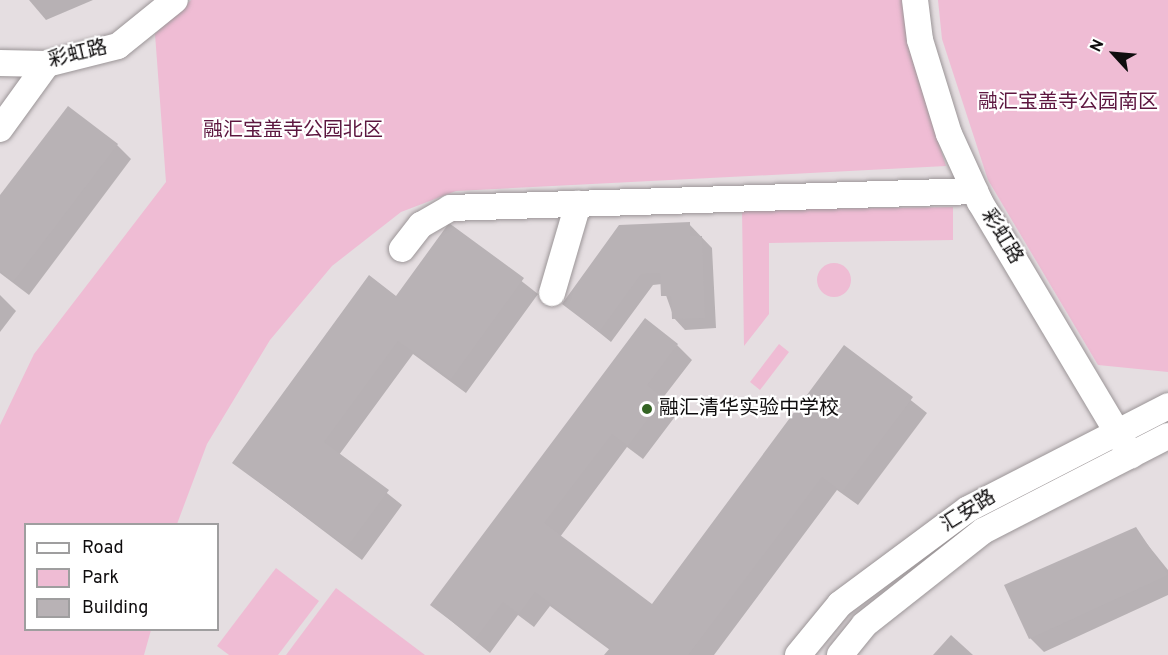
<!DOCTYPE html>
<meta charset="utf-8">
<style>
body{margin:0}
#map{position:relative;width:1168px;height:655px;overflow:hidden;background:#e5dee1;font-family:Overpass,"Noto Sans SC",sans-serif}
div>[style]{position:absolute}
.green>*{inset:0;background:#efbcd4}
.round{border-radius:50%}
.shadow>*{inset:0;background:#0003}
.building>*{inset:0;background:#b8b2b5}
.roads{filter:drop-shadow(0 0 2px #9b9597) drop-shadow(0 0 2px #9b9597)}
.minor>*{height:26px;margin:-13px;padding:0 13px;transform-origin:13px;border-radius:13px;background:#fff}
.dots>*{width:16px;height:16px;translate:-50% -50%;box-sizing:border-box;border:3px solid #fff;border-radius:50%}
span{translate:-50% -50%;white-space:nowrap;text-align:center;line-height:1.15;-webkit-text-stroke:4.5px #fff;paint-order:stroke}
.street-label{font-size:20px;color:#0f0d0e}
.park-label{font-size:20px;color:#5d1740}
.poi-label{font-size:20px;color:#0f0d0e}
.left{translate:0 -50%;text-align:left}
.legend{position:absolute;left:24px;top:523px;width:195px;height:108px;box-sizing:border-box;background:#fff;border:2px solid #9f9e9f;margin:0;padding:8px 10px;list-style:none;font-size:18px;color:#0f0d0e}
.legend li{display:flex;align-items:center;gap:12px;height:30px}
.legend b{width:30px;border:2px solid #9f9e9f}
.north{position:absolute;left:1084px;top:24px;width:60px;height:60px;-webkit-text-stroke:4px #fff;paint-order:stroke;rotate:296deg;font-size:16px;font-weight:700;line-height:24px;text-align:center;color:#0f0d0e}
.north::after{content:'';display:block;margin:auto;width:21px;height:27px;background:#0f0d0e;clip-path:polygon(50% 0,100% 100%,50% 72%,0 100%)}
</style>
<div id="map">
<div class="green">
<div style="clip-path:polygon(191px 0,903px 0,907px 42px,946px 166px,456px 191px,401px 212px,332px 266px,270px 340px,207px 444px,177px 524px,26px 524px,26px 630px,151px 630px,144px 655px,0 655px,0 425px,34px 354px,166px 182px,155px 34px)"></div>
<div style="clip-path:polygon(938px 0,1168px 0,1168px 372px,1098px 365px,988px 180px,942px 39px)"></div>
<div style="clip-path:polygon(953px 207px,953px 240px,769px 243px,769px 314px,744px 346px,742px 210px)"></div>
<div class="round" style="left:817px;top:263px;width:34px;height:34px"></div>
<div style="clip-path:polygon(779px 344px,789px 352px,760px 390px,750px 382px)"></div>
<div style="clip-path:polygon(276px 568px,319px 601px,278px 655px,229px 655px,217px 646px)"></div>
<div style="clip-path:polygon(336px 588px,425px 655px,286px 655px)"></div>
</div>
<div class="shadow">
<div style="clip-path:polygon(29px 0,93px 0,46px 20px)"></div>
<div style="clip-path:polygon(117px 145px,131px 159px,29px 295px,0 273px,0 198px)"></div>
<div style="clip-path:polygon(689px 224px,712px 248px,716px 328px,685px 330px,674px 318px,662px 284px,653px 285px,611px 342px,564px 304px)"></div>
<div style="clip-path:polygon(450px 225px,538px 294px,466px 393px,413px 354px,339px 455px,402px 505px,362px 560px,234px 463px,396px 298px)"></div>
<div style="clip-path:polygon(0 295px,16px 311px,0 332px)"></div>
<div style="clip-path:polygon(677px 345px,692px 360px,662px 399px,677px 414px,643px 459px,627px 447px,560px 537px,652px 606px,845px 348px,927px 413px,858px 505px,837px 490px,714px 655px,606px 655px,610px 650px,550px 606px,534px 627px,518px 615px,490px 653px,432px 605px)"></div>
<div style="clip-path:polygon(1135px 529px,1168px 570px,1168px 595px,1044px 652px,1030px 638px)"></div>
</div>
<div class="building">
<div style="clip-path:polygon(68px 106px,118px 144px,13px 282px,0 271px,0 195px)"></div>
<div style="clip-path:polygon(690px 222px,690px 236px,702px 236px,705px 318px,672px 319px,671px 296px,661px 296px,660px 273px,641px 274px,599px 332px,562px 304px,619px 225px)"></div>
<div style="clip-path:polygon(449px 223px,524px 278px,451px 379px,398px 341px,324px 442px,389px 490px,347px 547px,232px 463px,369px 275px,396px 296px)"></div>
<div style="clip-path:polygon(645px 318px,678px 344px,647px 385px,663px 398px,628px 446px,612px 434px,544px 523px,652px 604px,844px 345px,913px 397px,842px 492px,822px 477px,688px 655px,604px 655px,610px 648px,535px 592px,519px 614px,503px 602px,475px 639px,430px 605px)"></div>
<div style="clip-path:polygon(1136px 527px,1168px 575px,1029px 639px,1004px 585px)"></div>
<div style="clip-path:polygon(951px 635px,973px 655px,933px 655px)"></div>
</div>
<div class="roads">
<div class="minor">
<div style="left:915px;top:0;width:40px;rotate:82.9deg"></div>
<div style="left:920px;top:40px;width:98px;rotate:72.9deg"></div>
<div style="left:949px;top:134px;width:75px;rotate:65.5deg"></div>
<div style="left:980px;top:202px;width:295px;rotate:59.2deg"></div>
<div style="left:0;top:63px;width:47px;rotate:1.2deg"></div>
<div style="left:47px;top:64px;width:73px;rotate:-14.2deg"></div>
<div style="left:118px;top:46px;width:73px;rotate:-38.9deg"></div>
<div style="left:0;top:129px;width:80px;rotate:-54.1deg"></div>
<div style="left:402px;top:249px;width:31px;rotate:-52deg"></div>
<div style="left:421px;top:225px;width:34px;rotate:-30deg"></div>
<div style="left:450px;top:208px;width:525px;rotate:-1.85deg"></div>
<div style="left:552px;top:293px;width:93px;rotate:-73.7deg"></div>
<div style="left:798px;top:655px;width:66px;rotate:-50.5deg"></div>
<div style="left:840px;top:604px;width:159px;rotate:-36.6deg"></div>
<div style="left:968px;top:509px;width:225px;rotate:-27.2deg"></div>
<div style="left:840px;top:655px;width:38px;rotate:-51deg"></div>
<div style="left:864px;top:625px;width:152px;rotate:-38.3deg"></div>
<div style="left:983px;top:531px;width:208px;rotate:-27.2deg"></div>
</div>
</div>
<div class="dots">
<div style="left:647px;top:409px;background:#346424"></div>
</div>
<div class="street-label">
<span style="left:78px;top:55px;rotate:-13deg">彩虹路</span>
<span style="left:1001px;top:237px;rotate:59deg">彩虹路</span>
<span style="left:969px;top:512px;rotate:-32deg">汇安路</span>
</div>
<div class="park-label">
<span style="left:1068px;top:103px">融汇宝盖寺公园南区</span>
<span style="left:293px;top:131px">融汇宝盖寺公园北区</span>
</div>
<div class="poi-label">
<span class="left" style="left:659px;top:409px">融汇清华实验中学校</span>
</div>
<ul class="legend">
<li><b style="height:8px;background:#fff"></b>Road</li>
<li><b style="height:16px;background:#efbcd4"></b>Park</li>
<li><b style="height:16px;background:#b8b2b5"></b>Building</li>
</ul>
<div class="north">N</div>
</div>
